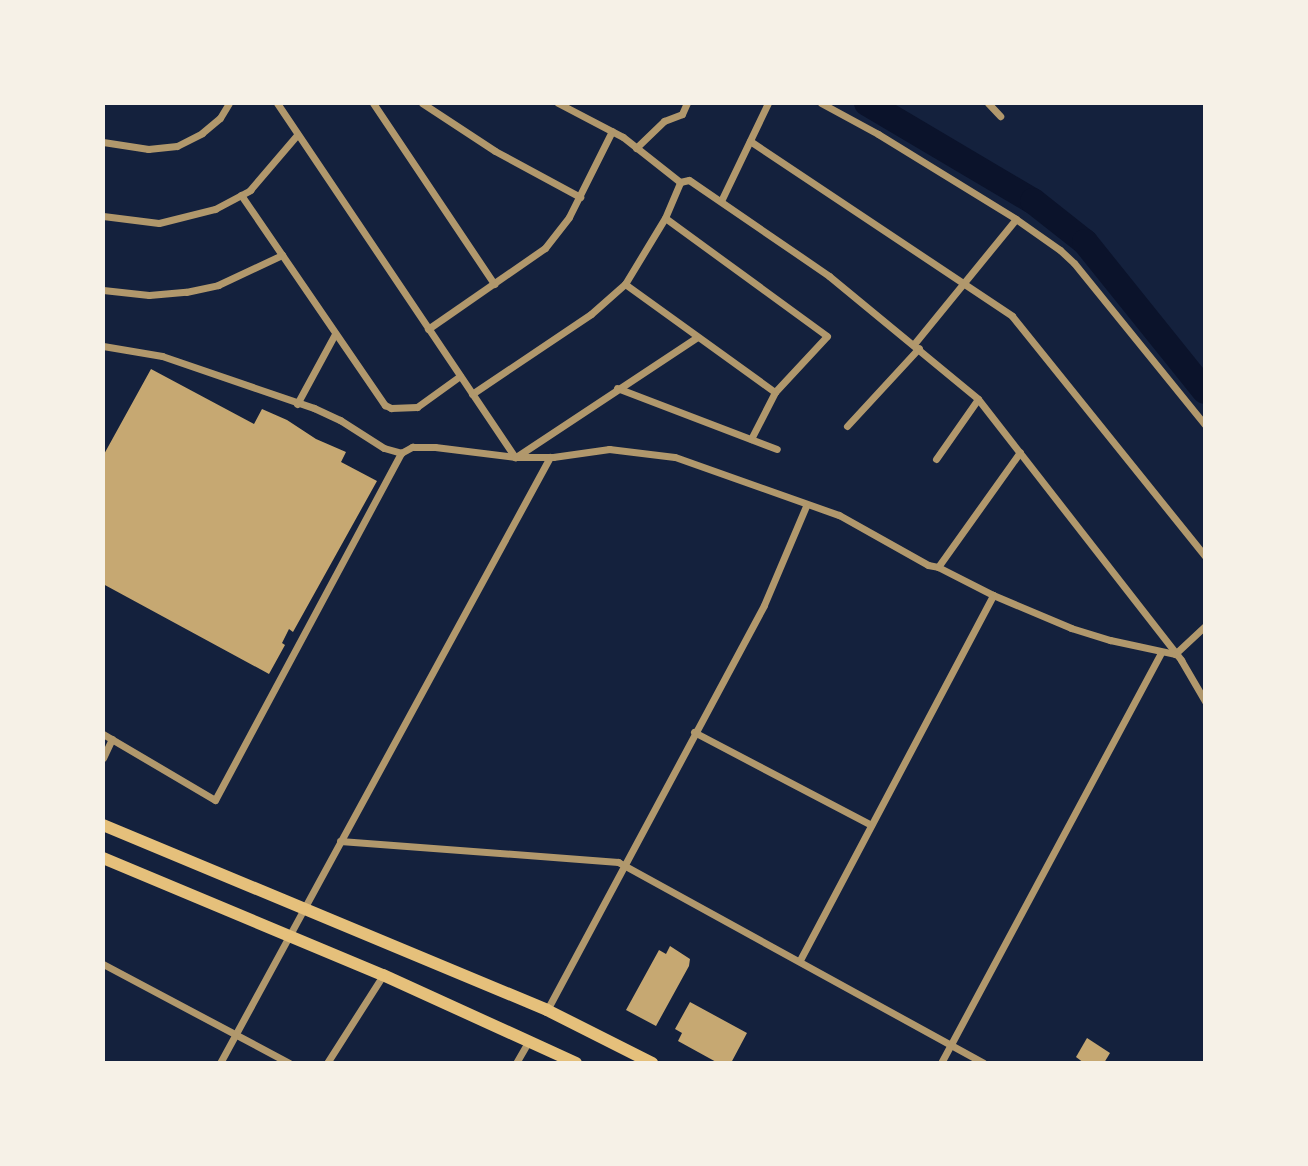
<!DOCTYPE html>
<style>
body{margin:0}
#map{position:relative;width:1308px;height:1166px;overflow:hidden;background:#14213d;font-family:"Roboto Serif",serif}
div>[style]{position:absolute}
.river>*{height:26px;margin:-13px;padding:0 13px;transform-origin:13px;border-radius:13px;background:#0b132b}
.building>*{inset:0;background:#c6a872}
.minor>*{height:7px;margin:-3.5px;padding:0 3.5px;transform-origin:3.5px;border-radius:3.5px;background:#b1986c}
.trunk>*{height:12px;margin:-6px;padding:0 6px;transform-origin:6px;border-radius:6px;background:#e5c07b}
span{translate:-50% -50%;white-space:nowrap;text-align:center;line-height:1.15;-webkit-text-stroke:5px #f6f1e7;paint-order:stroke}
.frame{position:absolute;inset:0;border:105px solid #f6f1e7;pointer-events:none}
</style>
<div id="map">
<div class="river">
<div style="left:867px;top:103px;width:193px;rotate:30.6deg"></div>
<div style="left:1033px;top:201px;width:66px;rotate:38.3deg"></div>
<div style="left:1085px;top:242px;width:191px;rotate:51.2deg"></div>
</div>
<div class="building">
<div style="clip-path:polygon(151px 369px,254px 424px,262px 409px,287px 420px,316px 439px,346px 452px,341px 462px,377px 481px,293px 632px,289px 629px,282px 643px,285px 645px,269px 674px,103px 584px,103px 456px)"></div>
<div style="clip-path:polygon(670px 946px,690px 959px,689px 966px,656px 1026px,626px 1010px,659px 950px,666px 954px)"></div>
<div style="clip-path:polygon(690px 1002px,747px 1033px,731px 1063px,718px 1063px,678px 1041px,682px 1033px,675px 1029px)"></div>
<div style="clip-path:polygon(1087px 1038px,1110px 1053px,1104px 1063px,1084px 1063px,1076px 1057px)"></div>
</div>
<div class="minor">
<div style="left:277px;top:103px;width:427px;rotate:56.1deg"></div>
<div style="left:373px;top:103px;width:218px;rotate:56.2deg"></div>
<div style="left:422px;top:103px;width:87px;rotate:33.3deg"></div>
<div style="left:495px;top:151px;width:97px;rotate:28.4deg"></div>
<div style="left:558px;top:103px;width:73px;rotate:27.6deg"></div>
<div style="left:623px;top:137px;width:73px;rotate:38.3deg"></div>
<div style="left:680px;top:182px;width:9px;rotate:-13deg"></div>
<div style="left:689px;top:180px;width:170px;rotate:34.4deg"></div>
<div style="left:829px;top:276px;width:193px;rotate:39.5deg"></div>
<div style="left:978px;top:399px;width:331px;rotate:52.1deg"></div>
<div style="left:1181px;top:660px;width:48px;rotate:59.7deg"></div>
<div style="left:821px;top:103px;width:65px;rotate:28.5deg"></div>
<div style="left:878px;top:134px;width:162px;rotate:31.6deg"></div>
<div style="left:1016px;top:219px;width:54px;rotate:35.2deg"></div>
<div style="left:1060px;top:250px;width:19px;rotate:43deg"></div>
<div style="left:1074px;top:263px;width:208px;rotate:51deg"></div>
<div style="left:988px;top:103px;width:18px;rotate:47deg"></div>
<div style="left:750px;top:141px;width:315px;rotate:33.7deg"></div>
<div style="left:1012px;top:316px;width:308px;rotate:51.2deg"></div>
<div style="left:103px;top:142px;width:46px;rotate:8.8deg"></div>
<div style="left:148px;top:149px;width:29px;rotate:-6deg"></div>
<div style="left:177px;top:146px;width:28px;rotate:-27deg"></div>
<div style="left:202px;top:133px;width:23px;rotate:-40deg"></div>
<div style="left:220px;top:118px;width:17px;rotate:-59deg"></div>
<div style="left:636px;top:148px;width:39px;rotate:-44deg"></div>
<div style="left:664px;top:121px;width:19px;rotate:-21deg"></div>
<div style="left:682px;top:114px;width:12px;rotate:-66deg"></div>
<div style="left:241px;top:195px;width:255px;rotate:55.6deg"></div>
<div style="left:385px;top:405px;width:7px;rotate:27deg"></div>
<div style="left:391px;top:408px;width:26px;rotate:-2deg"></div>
<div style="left:417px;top:407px;width:53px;rotate:-35.8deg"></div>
<div style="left:721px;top:201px;width:109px;rotate:-64.4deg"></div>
<div style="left:103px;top:216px;width:56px;rotate:7.1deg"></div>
<div style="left:159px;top:223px;width:58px;rotate:-14deg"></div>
<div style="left:215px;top:209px;width:40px;rotate:-28deg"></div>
<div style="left:250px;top:190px;width:72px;rotate:-49.5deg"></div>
<div style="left:625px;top:284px;width:185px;rotate:35.8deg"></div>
<div style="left:775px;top:392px;width:76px;rotate:-47.1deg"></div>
<div style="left:827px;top:336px;width:200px;rotate:-143.9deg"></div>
<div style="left:103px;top:290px;width:46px;rotate:6.2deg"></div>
<div style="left:149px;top:295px;width:37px;rotate:-5deg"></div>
<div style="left:186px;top:292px;width:33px;rotate:-12deg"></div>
<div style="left:218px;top:285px;width:71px;rotate:-25.1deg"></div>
<div style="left:428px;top:329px;width:142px;rotate:-34.7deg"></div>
<div style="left:545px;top:248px;width:39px;rotate:-52deg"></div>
<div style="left:569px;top:217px;width:96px;rotate:-63.4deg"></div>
<div style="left:914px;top:344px;width:161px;rotate:-50.8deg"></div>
<div style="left:103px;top:346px;width:60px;rotate:9.6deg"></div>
<div style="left:162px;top:356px;width:161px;rotate:18.9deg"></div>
<div style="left:314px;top:408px;width:29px;rotate:25deg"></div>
<div style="left:340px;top:420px;width:52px;rotate:32.5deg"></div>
<div style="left:384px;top:448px;width:18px;rotate:16deg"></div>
<div style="left:401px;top:453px;width:13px;rotate:-29deg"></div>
<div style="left:412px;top:447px;width:23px"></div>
<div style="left:435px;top:447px;width:81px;rotate:7.1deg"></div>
<div style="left:515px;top:457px;width:38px"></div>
<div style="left:553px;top:457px;width:57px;rotate:-8.1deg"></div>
<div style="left:609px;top:449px;width:66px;rotate:6.9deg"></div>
<div style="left:675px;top:457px;width:174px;rotate:19.5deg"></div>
<div style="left:839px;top:515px;width:102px;rotate:29.3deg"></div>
<div style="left:928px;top:565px;width:10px;rotate:11deg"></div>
<div style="left:938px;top:567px;width:62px;rotate:27deg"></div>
<div style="left:993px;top:595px;width:85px;rotate:22.9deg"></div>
<div style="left:1071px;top:628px;width:41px;rotate:17.1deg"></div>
<div style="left:1110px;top:640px;width:66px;rotate:12.2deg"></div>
<div style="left:1175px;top:654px;width:41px;rotate:-43deg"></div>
<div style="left:617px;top:388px;width:171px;rotate:20.9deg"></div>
<div style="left:472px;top:394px;width:143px;rotate:-33.9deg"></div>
<div style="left:591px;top:314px;width:45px;rotate:-41.4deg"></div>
<div style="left:625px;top:284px;width:77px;rotate:-58.8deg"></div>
<div style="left:665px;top:218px;width:39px;rotate:-67deg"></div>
<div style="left:297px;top:404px;width:80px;rotate:-61.5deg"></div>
<div style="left:847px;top:426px;width:106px;rotate:-47.3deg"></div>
<div style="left:751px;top:439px;width:53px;rotate:-62.9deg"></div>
<div style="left:516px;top:457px;width:217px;rotate:-33.5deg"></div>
<div style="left:936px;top:459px;width:73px;rotate:-55deg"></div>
<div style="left:938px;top:567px;width:141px;rotate:-54.5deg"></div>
<div style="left:694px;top:732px;width:200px;rotate:27.7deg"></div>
<div style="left:103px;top:734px;width:130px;rotate:30.5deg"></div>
<div style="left:215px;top:800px;width:394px;rotate:-61.8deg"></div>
<div style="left:103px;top:758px;width:21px;rotate:-65deg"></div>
<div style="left:340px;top:841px;width:279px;rotate:4.3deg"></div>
<div style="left:618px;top:862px;width:417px;rotate:28.8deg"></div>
<div style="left:800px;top:960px;width:413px;rotate:-62.1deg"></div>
<div style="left:103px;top:964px;width:211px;rotate:28deg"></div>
<div style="left:547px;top:1010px;width:459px;rotate:-61.8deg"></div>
<div style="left:764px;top:605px;width:108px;rotate:-67deg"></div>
<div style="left:220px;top:1063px;width:690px;rotate:-61.43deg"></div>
<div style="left:327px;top:1063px;width:104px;rotate:-57.5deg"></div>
<div style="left:516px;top:1063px;width:24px;rotate:-60deg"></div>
<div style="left:941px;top:1063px;width:466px;rotate:-61.8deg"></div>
</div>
<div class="trunk">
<div style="left:103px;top:825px;width:481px;rotate:22.6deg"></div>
<div style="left:547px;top:1010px;width:118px;rotate:26.8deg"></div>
<div style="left:103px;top:858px;width:303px;rotate:22.7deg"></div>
<div style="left:383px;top:975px;width:212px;rotate:24.5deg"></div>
</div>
<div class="frame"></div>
</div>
